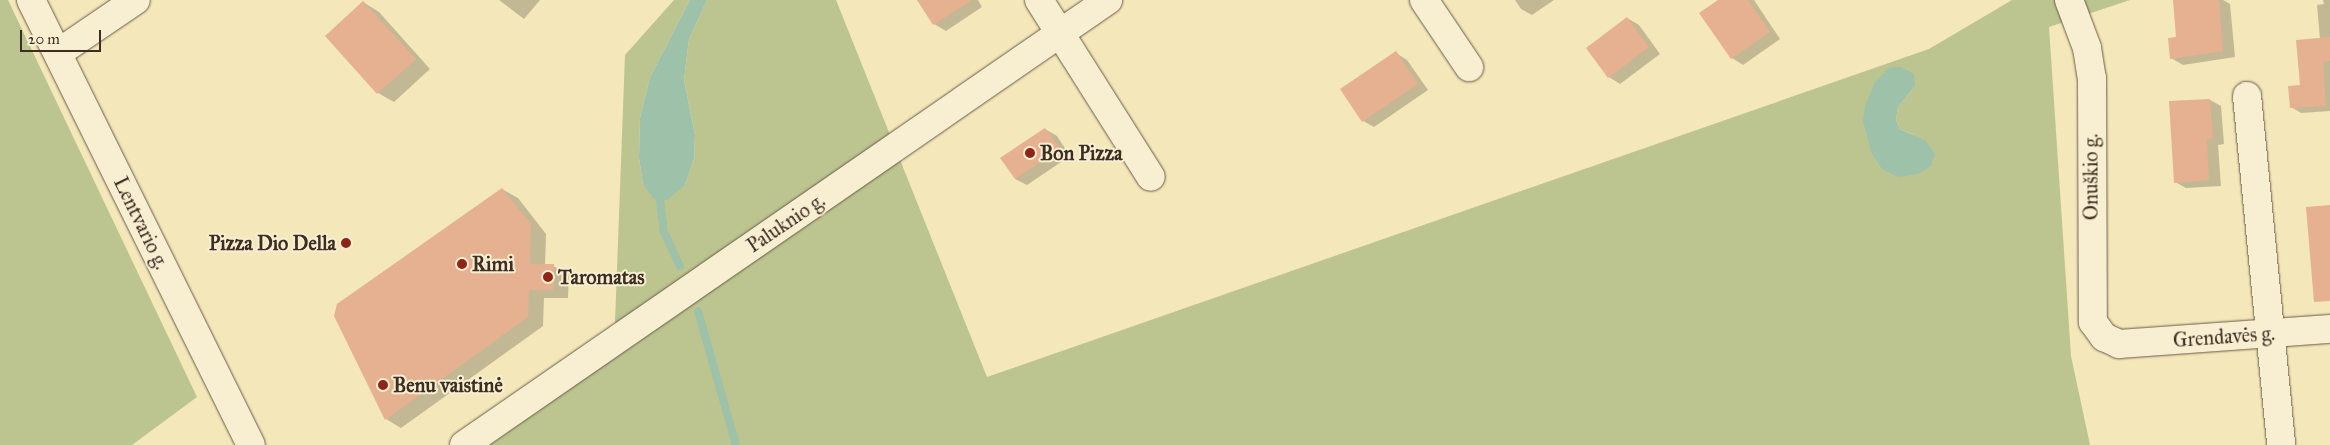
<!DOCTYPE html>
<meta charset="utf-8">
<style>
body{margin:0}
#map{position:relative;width:2330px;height:445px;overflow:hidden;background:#f4e7b9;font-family:"IM FELL Great Primer",serif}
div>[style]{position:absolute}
.green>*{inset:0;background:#bcc58f}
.water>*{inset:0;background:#9dc1a9}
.shadow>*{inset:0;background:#0003}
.stream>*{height:8px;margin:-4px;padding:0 4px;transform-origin:4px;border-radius:4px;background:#9dc1a9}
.building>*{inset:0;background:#e5b190}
.roads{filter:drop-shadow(0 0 1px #6a5c48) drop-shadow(0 0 1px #6a5c48)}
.street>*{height:28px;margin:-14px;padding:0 14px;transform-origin:14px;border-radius:14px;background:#f8efd2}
.secondary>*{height:28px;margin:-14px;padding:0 14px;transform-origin:14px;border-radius:14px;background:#f8efd2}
.dots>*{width:14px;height:14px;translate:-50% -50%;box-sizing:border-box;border:2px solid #f8efd2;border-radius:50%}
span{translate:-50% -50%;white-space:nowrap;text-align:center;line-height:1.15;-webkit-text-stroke:4px #f8efd2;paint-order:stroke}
.poi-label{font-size:20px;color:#3c2e22;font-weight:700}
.left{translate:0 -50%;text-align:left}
.right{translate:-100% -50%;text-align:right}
.street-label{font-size:20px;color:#3c2e22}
.scale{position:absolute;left:20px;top:30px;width:81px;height:22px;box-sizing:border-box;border:2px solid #3c2e22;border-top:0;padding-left:6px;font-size:15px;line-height:18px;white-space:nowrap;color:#3c2e22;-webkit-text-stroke:4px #f8efd2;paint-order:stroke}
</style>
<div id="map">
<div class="green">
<div style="clip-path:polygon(0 0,8px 0,197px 397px,132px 445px,0 445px)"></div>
<div style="clip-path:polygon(evenodd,674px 0,690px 0,650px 77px,640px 118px,639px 158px,643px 184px,685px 185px,694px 159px,695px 135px,684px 80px,689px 39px,707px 0,836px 0,987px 377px,1929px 49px,2012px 0,2130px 0,2049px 27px,2071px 356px,2090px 445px,490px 445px,630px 345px,615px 322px,625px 55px,674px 0,1915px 86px,1898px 107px,1896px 120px,1900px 129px,1914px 135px,1863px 121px,1915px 86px)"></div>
</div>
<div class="water">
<div style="clip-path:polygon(690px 0,707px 0,689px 39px,684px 80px,695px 135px,694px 159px,685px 185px,667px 200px,654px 199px,643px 184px,639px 158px,640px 118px,650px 77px)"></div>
<div style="clip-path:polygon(1901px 67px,1914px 74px,1915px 86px,1898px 107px,1896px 120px,1900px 129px,1926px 141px,1935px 154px,1931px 166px,1918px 174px,1898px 177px,1882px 169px,1872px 154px,1863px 121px,1865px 106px,1875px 82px,1889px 68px)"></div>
</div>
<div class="shadow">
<div style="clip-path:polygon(499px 0,540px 0,524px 19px)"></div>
<div style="clip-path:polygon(921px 0,978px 0,982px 7px,946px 31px,934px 24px)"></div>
<div style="clip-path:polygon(1515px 0,1554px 0,1532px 15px,1521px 9px)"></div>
<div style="clip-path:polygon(1720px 0,1754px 0,1780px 39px,1743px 65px,1732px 58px)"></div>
<div style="clip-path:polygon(2184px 0,2223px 0,2230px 4px,2235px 57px,2183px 65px,2171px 58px)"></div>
<div style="clip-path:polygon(2323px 0,2330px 0,2330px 111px,2301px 113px,2291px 107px,2320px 39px,2317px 5px,2324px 4px)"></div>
<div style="clip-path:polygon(363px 2px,379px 12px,430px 69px,394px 102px,378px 93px)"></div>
<div style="clip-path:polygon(1627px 18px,1639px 25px,1660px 54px,1620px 84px,1609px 77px)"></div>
<div style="clip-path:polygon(1396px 53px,1407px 60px,1428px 90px,1374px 127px,1363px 121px)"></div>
<div style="clip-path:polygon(2210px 100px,2221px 106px,2224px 144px,2218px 145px,2221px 186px,2186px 188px,2175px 182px)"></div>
<div style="clip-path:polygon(1045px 129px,1057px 136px,1070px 156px,1027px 185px,1015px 179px)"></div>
<div style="clip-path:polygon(502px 189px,518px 198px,546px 234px,545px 266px,553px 266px,569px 274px,568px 298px,544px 298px,543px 326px,401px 428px,386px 419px)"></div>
</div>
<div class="stream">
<div style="left:660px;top:200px;width:32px;rotate:83deg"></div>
<div style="left:664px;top:232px;width:38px;rotate:65deg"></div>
<div style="left:698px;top:311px;width:139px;rotate:74.2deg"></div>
</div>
<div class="building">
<div style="clip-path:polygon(917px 0,972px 0,933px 25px)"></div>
<div style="clip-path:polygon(1718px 0,1748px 0,1770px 32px,1731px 59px,1699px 13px)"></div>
<div style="clip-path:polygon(2173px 0,2219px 0,2223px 51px,2170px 59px,2168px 38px,2176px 37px)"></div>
<div style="clip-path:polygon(363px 1px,416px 59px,377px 94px,325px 36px)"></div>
<div style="clip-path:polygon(1627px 17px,1649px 47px,1608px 78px,1586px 48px)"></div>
<div style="clip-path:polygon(2330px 37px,2330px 61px,2323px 62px,2326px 106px,2290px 108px,2288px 86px,2300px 85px,2296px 40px)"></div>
<div style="clip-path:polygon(1396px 51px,1418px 84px,1362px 122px,1340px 89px)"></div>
<div style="clip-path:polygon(2210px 99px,2213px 138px,2207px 139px,2209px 180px,2174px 183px,2169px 101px)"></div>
<div style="clip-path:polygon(1045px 128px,1060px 149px,1015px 179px,1000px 158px)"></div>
<div style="clip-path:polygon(502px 188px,531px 224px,530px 264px,554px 264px,553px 290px,529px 290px,528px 317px,385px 420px,334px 316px,337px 304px)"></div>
<div style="clip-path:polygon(2330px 205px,2330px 301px,2314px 302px,2306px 207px)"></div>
</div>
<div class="roads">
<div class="street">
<div style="left:1039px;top:0;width:209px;rotate:57.7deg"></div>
<div style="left:1424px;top:0;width:81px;rotate:56.1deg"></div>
<div style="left:2069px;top:0;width:51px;rotate:69.4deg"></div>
<div style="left:2087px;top:48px;width:30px;rotate:81deg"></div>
<div style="left:2092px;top:78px;width:244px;rotate:89.8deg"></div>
<div style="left:2093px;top:322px;width:19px;rotate:54deg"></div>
<div style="left:2104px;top:337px;width:17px;rotate:25deg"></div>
<div style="left:2119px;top:344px;width:212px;rotate:-4.1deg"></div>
<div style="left:58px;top:53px;width:94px;rotate:-34.2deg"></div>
<div style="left:2247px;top:96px;width:351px;rotate:84.4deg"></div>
<div style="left:464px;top:445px;width:783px;rotate:-34.64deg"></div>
</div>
<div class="secondary">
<div style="left:31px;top:0;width:496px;rotate:63.7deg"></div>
</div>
</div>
<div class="dots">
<div style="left:1030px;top:153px;background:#8f2418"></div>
<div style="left:346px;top:243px;background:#8f2418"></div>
<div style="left:462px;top:264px;background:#8f2418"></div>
<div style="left:548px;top:277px;background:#8f2418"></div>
<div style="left:383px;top:385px;background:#8f2418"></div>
</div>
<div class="poi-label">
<span class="left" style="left:1040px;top:153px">Bon Pizza</span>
<span class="right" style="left:336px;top:243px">Pizza Dio Della</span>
<span class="left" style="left:472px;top:264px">Rimi</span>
<span class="left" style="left:558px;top:277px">Taromatas</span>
<span class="left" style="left:393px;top:385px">Benu vaistinė</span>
</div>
<div class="street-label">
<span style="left:2091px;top:177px;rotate:-90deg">Onuškio g.</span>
<span style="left:141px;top:223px;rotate:64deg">Lentvario g.</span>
<span style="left:786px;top:223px;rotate:-34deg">Paluknio g.</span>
<span style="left:2224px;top:337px;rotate:-4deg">Grendavės g.</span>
</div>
<div class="scale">20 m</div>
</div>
